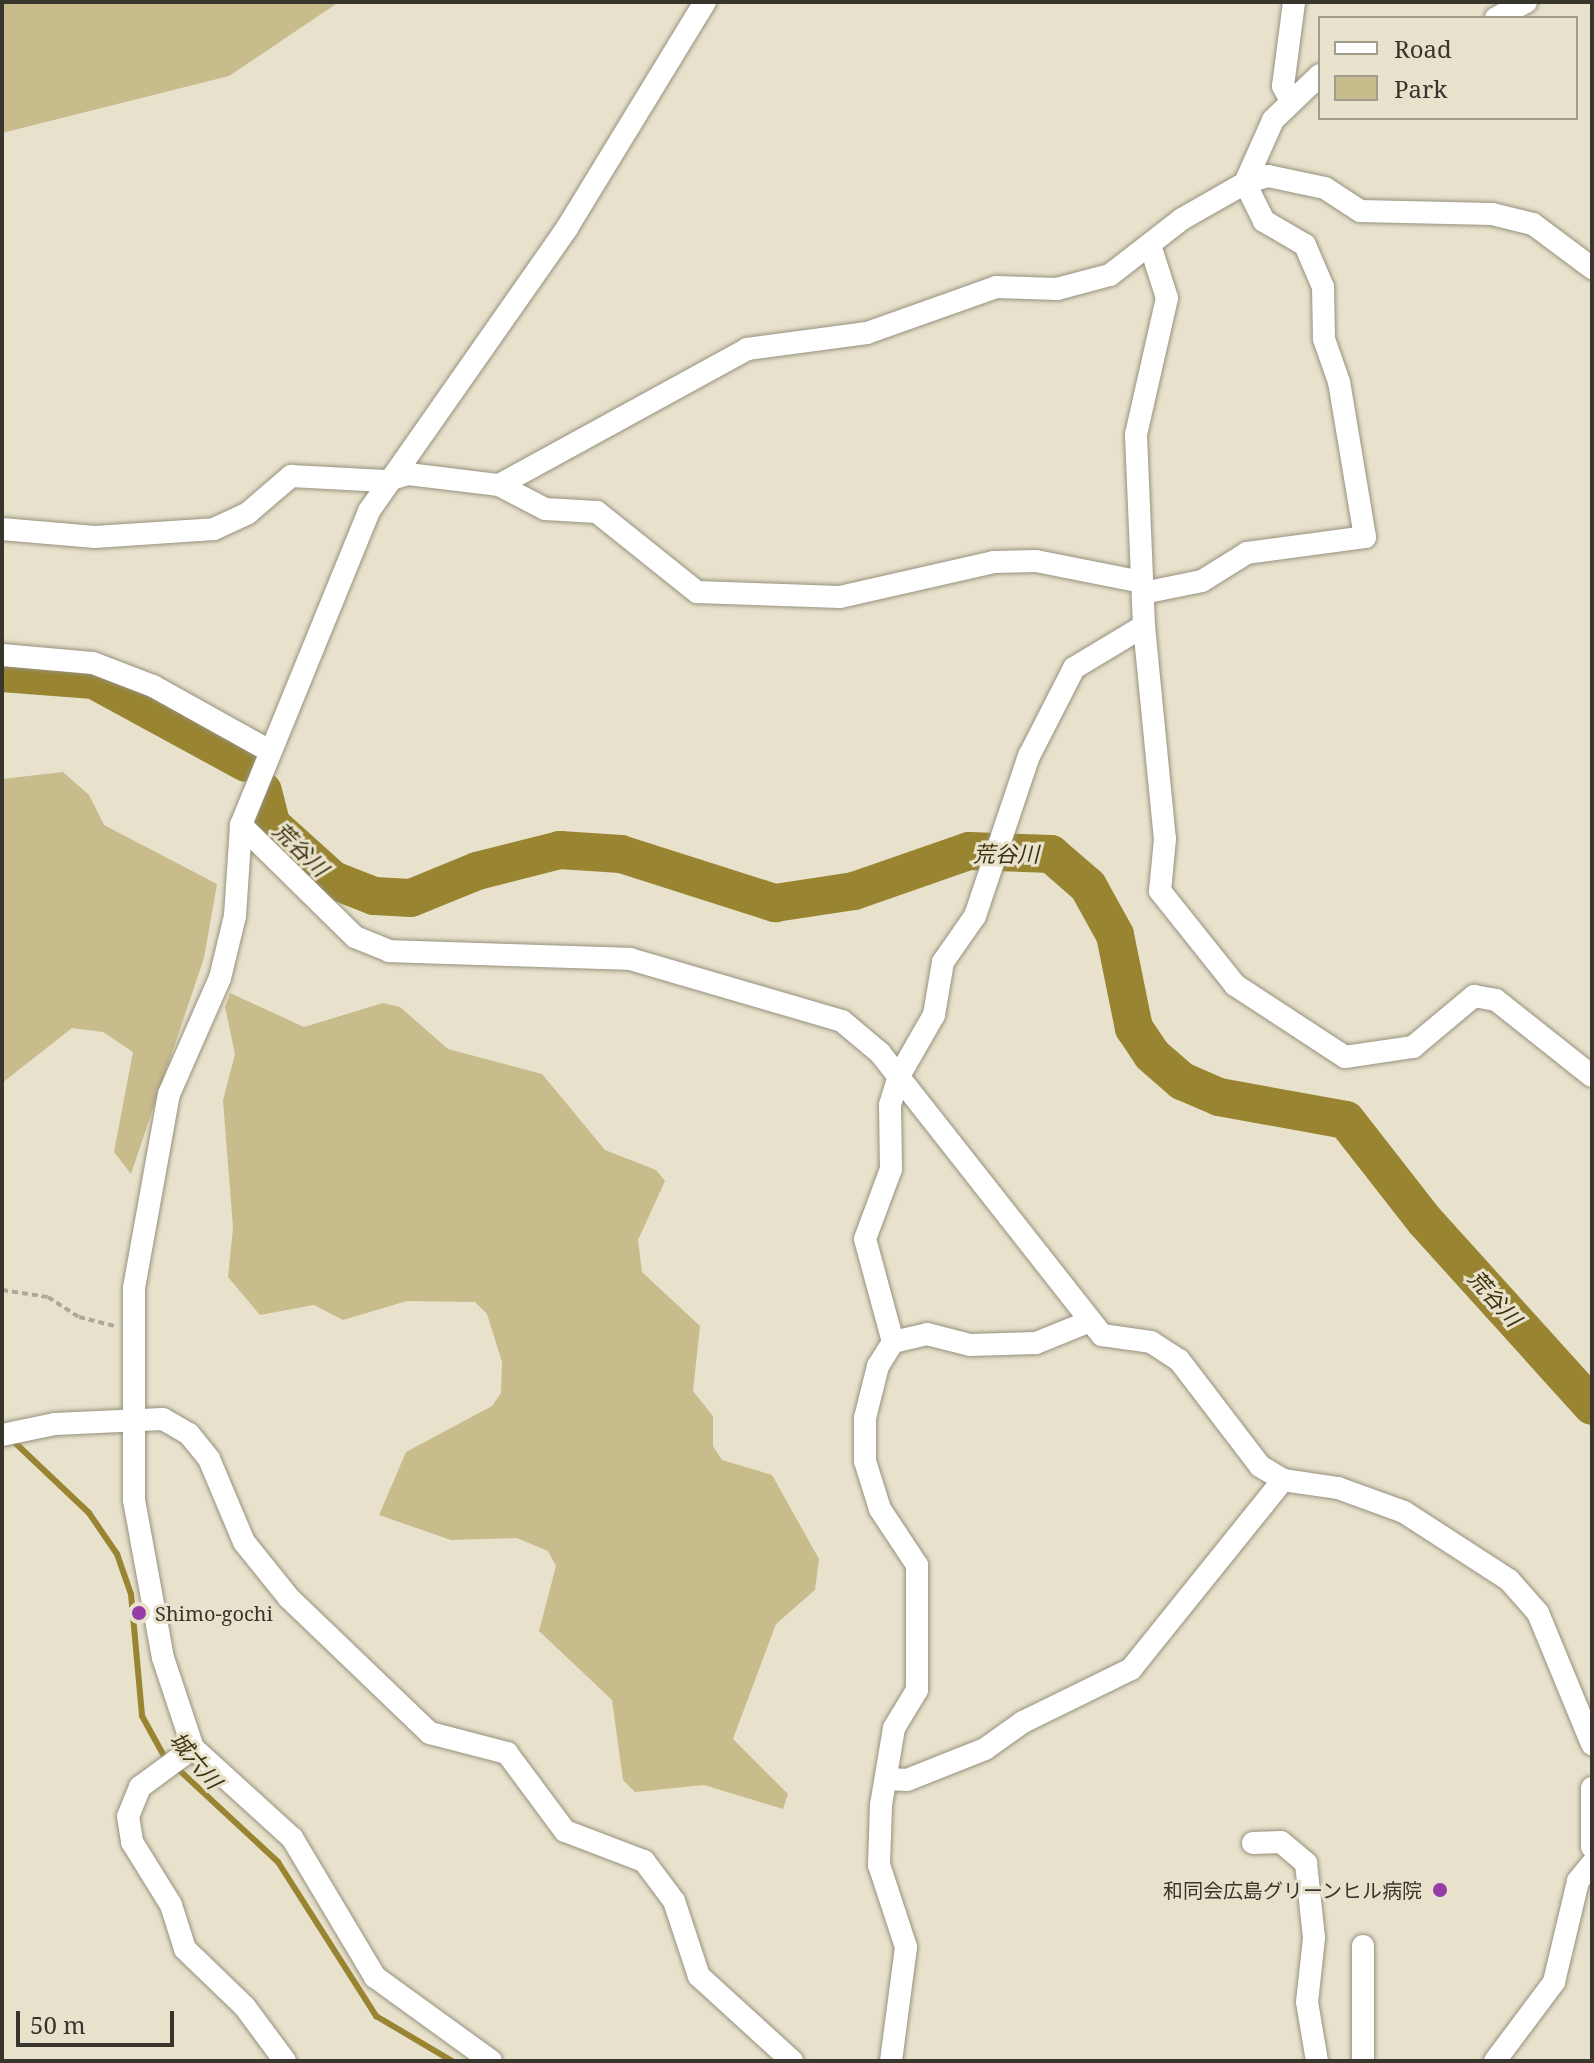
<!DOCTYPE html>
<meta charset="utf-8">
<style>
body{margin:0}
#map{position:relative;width:1594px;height:2063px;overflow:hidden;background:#e8e2cd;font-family:"Noto Serif","Noto Sans JP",serif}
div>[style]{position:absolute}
.green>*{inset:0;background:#c8bb8c}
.stream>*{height:6px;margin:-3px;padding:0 3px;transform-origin:3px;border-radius:3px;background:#988431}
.river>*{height:38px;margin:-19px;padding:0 19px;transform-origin:19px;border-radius:19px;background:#988431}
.path>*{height:4px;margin-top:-2px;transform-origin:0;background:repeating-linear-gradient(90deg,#ada897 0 6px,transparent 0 10px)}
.roads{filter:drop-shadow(0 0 2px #96917d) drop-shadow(0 0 2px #96917d)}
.minor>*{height:22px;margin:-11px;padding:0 11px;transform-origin:11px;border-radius:11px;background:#fff}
.dots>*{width:22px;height:22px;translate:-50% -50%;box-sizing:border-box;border:4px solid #e8e2cd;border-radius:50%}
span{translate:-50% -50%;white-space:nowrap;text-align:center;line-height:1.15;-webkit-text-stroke:6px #e8e2cd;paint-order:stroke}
.poi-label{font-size:20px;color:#37352c}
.left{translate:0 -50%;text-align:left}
.right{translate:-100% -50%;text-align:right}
.water-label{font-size:22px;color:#3a310d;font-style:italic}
.frame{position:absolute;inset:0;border:4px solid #37352c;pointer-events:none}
.legend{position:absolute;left:1318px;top:16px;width:260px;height:104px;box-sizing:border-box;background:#e8e2cd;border:2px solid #a19d8d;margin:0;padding:10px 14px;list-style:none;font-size:24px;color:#37352c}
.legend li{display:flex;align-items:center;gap:16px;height:40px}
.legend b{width:40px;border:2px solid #a19d8d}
.scale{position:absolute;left:16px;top:2011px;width:158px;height:36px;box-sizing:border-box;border:4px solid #37352c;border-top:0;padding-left:10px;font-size:24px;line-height:28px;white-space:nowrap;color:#37352c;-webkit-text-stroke:6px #e8e2cd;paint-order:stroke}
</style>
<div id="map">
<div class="green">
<div style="clip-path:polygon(2px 2px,339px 2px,229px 76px,2px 133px)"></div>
<div style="clip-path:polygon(63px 772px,89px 795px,104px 825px,217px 884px,204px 958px,131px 1174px,114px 1152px,133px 1052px,103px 1032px,72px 1028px,2px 1083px,2px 779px)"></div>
<div style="clip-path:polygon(230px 993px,304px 1027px,383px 1003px,400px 1007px,448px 1049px,542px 1074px,605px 1150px,656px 1170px,665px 1181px,638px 1240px,642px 1272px,700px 1326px,693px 1391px,713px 1416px,713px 1446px,722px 1460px,772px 1475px,819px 1559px,815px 1590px,776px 1624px,733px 1739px,788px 1794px,783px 1809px,704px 1785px,635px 1792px,623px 1780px,612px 1700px,539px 1631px,556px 1566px,548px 1551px,517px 1538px,451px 1540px,379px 1515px,406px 1452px,492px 1406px,501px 1393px,502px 1362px,487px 1314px,475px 1302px,407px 1301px,343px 1320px,314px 1305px,260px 1315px,228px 1277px,233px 1228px,223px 1100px,235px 1054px,225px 1007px)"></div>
</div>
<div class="stream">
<div style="left:10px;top:1438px;width:109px;rotate:43.5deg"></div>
<div style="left:89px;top:1513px;width:50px;rotate:55.7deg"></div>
<div style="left:117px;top:1554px;width:42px;rotate:70.7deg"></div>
<div style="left:131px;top:1594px;width:122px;rotate:84.8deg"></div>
<div style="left:142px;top:1716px;width:46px;rotate:61.2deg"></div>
<div style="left:164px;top:1756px;width:156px;rotate:42.9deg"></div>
<div style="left:278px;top:1862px;width:183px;rotate:57.5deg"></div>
<div style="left:376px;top:2016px;width:88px;rotate:30.6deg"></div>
</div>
<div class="river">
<div style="left:2px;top:673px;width:92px;rotate:4.4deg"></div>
<div style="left:94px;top:680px;width:173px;rotate:28.6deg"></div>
<div style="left:263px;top:791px;width:34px;rotate:76deg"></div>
<div style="left:271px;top:824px;width:84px;rotate:42.1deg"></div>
<div style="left:333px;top:880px;width:44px;rotate:21.3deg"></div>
<div style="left:374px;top:896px;width:37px;rotate:3deg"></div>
<div style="left:411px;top:898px;width:71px;rotate:-22.2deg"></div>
<div style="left:477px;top:871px;width:86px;rotate:-14.2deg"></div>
<div style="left:560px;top:850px;width:61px;rotate:3.8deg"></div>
<div style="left:621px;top:854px;width:162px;rotate:17.7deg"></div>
<div style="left:775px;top:903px;width:80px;rotate:-8.6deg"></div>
<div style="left:854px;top:891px;width:122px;rotate:-19.2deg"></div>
<div style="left:969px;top:851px;width:82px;rotate:2.1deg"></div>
<div style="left:1051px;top:854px;width:49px;rotate:40.9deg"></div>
<div style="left:1088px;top:886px;width:56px;rotate:61.1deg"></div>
<div style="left:1115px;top:935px;width:95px;rotate:78.5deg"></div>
<div style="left:1134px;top:1028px;width:32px;rotate:56deg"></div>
<div style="left:1152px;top:1055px;width:40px;rotate:41deg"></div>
<div style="left:1182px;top:1081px;width:40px;rotate:23.4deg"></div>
<div style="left:1219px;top:1097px;width:129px;rotate:10.3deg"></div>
<div style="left:1346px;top:1120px;width:128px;rotate:52deg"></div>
<div style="left:1425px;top:1221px;width:249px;rotate:47.9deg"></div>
</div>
<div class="path">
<div style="left:2px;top:1290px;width:47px;rotate:8.7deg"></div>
<div style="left:48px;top:1297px;width:37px;rotate:33deg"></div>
<div style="left:79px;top:1317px;width:38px;rotate:14deg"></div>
</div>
<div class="roads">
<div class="minor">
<div style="left:1496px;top:18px;width:34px;rotate:-28deg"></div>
<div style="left:1290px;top:99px;width:15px;rotate:-118deg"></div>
<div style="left:1283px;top:86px;width:85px;rotate:-82.5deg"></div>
<div style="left:1150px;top:245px;width:56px;rotate:72.2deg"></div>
<div style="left:1167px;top:298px;width:140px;rotate:102.8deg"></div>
<div style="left:1136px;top:435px;width:191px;rotate:87.6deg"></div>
<div style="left:1144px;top:626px;width:214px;rotate:84.4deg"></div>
<div style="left:1165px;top:839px;width:52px;rotate:95.5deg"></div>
<div style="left:1160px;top:891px;width:120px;rotate:51.4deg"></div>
<div style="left:1235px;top:985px;width:131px;rotate:33.2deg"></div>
<div style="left:1345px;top:1057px;width:69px;rotate:-8.4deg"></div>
<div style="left:1413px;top:1047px;width:80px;rotate:-39.9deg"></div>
<div style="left:1474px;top:996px;width:22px;rotate:10deg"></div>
<div style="left:1496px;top:1000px;width:122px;rotate:38.4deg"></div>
<div style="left:499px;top:485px;width:52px;rotate:27.6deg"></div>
<div style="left:545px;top:509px;width:52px;rotate:3.3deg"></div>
<div style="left:597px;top:512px;width:128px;rotate:38.7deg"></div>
<div style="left:697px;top:592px;width:143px;rotate:2deg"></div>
<div style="left:840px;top:597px;width:158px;rotate:-12.8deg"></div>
<div style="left:994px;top:562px;width:42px;rotate:-1.4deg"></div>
<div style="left:1036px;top:561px;width:108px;rotate:11.2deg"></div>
<div style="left:2px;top:529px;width:93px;rotate:4.9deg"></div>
<div style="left:95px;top:537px;width:119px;rotate:-3.8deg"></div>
<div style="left:214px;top:529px;width:38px;rotate:-25deg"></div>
<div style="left:248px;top:513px;width:57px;rotate:-40.7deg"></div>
<div style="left:291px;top:476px;width:94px;rotate:3deg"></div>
<div style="left:385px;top:481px;width:24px;rotate:-17deg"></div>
<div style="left:408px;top:474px;width:92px;rotate:6.9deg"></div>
<div style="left:499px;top:485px;width:283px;rotate:-28.7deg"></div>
<div style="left:747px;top:349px;width:121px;rotate:-7.6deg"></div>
<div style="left:867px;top:333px;width:137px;rotate:-19.6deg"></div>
<div style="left:996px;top:287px;width:61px;rotate:1.9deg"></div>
<div style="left:1057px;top:289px;width:55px;rotate:-14.8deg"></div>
<div style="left:1110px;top:275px;width:91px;rotate:-37.9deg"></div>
<div style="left:1182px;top:219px;width:73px;rotate:-29.7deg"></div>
<div style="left:1245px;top:183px;width:69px;rotate:-66deg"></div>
<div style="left:1273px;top:120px;width:65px;rotate:-43.8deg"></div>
<div style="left:1143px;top:593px;width:60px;rotate:-11.5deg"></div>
<div style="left:1202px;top:581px;width:53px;rotate:-31.9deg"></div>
<div style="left:1247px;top:553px;width:119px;rotate:-7.7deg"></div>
<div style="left:1365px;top:537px;width:157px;rotate:-99.5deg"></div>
<div style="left:1339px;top:382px;width:46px;rotate:-109.2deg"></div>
<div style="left:1324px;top:339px;width:52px;rotate:-91.1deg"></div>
<div style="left:1323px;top:287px;width:46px;rotate:-113.2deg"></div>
<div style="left:1305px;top:245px;width:48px;rotate:-149.7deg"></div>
<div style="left:1264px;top:221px;width:42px;rotate:-116.6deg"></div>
<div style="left:1245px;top:183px;width:24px;rotate:-17deg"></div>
<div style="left:1268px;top:176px;width:58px;rotate:11.9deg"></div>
<div style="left:1325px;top:188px;width:42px;rotate:33.3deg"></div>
<div style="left:1360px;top:211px;width:132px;rotate:1.3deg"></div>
<div style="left:1492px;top:214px;width:42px;rotate:13.7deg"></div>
<div style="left:1533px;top:224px;width:74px;rotate:36.7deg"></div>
<div style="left:2px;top:655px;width:91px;rotate:5deg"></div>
<div style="left:93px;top:663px;width:64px;rotate:21deg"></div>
<div style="left:153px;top:686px;width:132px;rotate:29.1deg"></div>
<div style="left:241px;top:825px;width:160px;rotate:44.5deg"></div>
<div style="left:355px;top:937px;width:37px;rotate:22deg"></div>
<div style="left:389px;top:951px;width:241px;rotate:1.9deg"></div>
<div style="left:630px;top:959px;width:221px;rotate:16.3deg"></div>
<div style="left:842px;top:1021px;width:50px;rotate:40.1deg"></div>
<div style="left:880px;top:1053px;width:359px;rotate:51.8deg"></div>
<div style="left:1102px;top:1335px;width:49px;rotate:8.1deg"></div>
<div style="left:1151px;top:1342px;width:33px;rotate:33deg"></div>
<div style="left:1179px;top:1360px;width:133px;rotate:52.6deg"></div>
<div style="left:1260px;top:1466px;width:27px;rotate:31deg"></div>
<div style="left:1283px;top:1480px;width:56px;rotate:8.3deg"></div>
<div style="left:1338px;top:1488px;width:70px;rotate:20deg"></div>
<div style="left:1404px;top:1512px;width:125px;rotate:32.9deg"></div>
<div style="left:1509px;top:1580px;width:44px;rotate:48.7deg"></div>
<div style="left:1538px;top:1613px;width:142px;rotate:67.6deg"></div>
<div style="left:893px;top:1342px;width:35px;rotate:-13deg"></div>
<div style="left:927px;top:1334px;width:44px;rotate:14.3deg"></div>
<div style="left:970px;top:1345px;width:66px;rotate:-1.7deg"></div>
<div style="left:1036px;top:1343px;width:56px;rotate:-22deg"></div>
<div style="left:2px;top:1435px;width:54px;rotate:-11.7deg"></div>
<div style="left:55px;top:1424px;width:108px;rotate:-2.7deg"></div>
<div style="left:163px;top:1419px;width:30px;rotate:30deg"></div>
<div style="left:189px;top:1434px;width:32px;rotate:51deg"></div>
<div style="left:209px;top:1459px;width:90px;rotate:67.1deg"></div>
<div style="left:244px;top:1542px;width:72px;rotate:51.2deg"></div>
<div style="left:289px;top:1598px;width:195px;rotate:43.8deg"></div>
<div style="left:430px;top:1733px;width:80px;rotate:14.6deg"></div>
<div style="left:507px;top:1753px;width:97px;rotate:53.4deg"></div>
<div style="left:565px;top:1831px;width:85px;rotate:20.8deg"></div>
<div style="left:644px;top:1861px;width:50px;rotate:53.1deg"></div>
<div style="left:674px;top:1901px;width:79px;rotate:71.6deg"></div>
<div style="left:699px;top:1976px;width:126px;rotate:42.4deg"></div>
<div style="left:193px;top:1748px;width:66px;rotate:143.7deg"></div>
<div style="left:140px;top:1787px;width:31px;rotate:112deg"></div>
<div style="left:128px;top:1816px;width:26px;rotate:81deg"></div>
<div style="left:132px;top:1842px;width:74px;rotate:58.2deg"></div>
<div style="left:171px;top:1905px;width:46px;rotate:72.3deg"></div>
<div style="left:185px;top:1949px;width:83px;rotate:44deg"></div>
<div style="left:245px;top:2007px;width:67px;rotate:53.5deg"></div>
<div style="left:888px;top:1779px;width:19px;rotate:3deg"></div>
<div style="left:907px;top:1780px;width:84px;rotate:-21.7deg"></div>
<div style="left:985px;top:1749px;width:47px;rotate:-35.4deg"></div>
<div style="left:1023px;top:1722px;width:120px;rotate:-26.1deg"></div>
<div style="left:1131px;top:1669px;width:243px;rotate:-51.2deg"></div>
<div style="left:1592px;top:1788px;width:59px;rotate:90deg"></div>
<div style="left:1253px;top:1843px;width:28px;rotate:-2deg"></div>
<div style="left:1281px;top:1842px;width:33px;rotate:40deg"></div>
<div style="left:1306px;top:1863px;width:75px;rotate:83.9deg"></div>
<div style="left:1314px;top:1938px;width:64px;rotate:96.2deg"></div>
<div style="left:1307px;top:2002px;width:60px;rotate:80.4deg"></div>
<div style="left:491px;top:2061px;width:143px;rotate:-144.1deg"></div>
<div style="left:375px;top:1977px;width:162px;rotate:-120.8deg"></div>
<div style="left:292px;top:1838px;width:134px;rotate:-137.7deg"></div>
<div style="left:193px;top:1748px;width:95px;rotate:-108.4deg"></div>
<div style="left:163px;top:1658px;width:161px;rotate:-100.4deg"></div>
<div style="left:134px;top:1500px;width:212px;rotate:-90deg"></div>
<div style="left:134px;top:1288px;width:197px;rotate:-79.8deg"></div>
<div style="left:169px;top:1094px;width:127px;rotate:-66.3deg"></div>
<div style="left:220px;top:978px;width:64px;rotate:-76.4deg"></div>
<div style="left:235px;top:916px;width:91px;rotate:-86.2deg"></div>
<div style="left:241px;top:825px;width:339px;rotate:-67.8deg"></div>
<div style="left:369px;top:511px;width:345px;rotate:-55deg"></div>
<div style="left:567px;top:228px;width:265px;rotate:-58.6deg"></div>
<div style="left:891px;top:2061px;width:115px;rotate:-82.5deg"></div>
<div style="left:906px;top:1947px;width:86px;rotate:-108.2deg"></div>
<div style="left:879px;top:1865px;width:60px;rotate:-88.1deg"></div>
<div style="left:881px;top:1805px;width:78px;rotate:-80.4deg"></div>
<div style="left:894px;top:1728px;width:44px;rotate:-58.8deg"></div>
<div style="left:917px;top:1690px;width:125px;rotate:-90deg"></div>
<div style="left:917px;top:1565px;width:67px;rotate:-123.5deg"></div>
<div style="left:880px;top:1509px;width:50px;rotate:-107.4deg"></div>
<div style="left:865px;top:1461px;width:43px;rotate:-90deg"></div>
<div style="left:865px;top:1418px;width:54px;rotate:-76deg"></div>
<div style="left:878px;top:1366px;width:28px;rotate:-58deg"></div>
<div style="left:893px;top:1342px;width:107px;rotate:-105.2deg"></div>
<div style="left:865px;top:1239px;width:75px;rotate:-69.6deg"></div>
<div style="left:891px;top:1169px;width:64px;rotate:-90.9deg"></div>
<div style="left:890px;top:1105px;width:30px;rotate:-73deg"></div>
<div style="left:899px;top:1076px;width:70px;rotate:-60.2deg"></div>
<div style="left:934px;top:1015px;width:54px;rotate:-80.4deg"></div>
<div style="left:943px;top:962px;width:56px;rotate:-55.2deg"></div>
<div style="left:975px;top:916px;width:169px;rotate:-71.4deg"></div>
<div style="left:1029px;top:756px;width:99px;rotate:-62.9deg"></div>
<div style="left:1074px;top:668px;width:82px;rotate:-31deg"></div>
<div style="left:1363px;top:2061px;width:115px;rotate:-90deg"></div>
<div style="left:1495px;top:2061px;width:99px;rotate:-53.2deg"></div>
<div style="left:1554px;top:1982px;width:104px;rotate:-76.6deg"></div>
<div style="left:1578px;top:1881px;width:22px;rotate:-51deg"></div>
</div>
</div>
<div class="dots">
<div style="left:139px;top:1613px;background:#953ca7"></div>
<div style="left:1440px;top:1890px;background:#953ca7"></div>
</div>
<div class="poi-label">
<span class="left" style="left:155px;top:1613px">Shimo-gochi</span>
<span class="right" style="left:1422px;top:1890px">和同会広島グリーンヒル病院</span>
</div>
<div class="water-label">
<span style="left:301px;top:849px;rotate:44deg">荒谷川</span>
<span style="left:1006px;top:854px">荒谷川</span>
<span style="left:1495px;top:1298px;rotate:48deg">荒谷川</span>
<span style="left:196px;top:1760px;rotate:50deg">城六川</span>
</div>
<div class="frame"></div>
<ul class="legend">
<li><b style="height:10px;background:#fff"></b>Road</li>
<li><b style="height:22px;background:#c8bb8c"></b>Park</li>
</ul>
<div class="scale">50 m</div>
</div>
